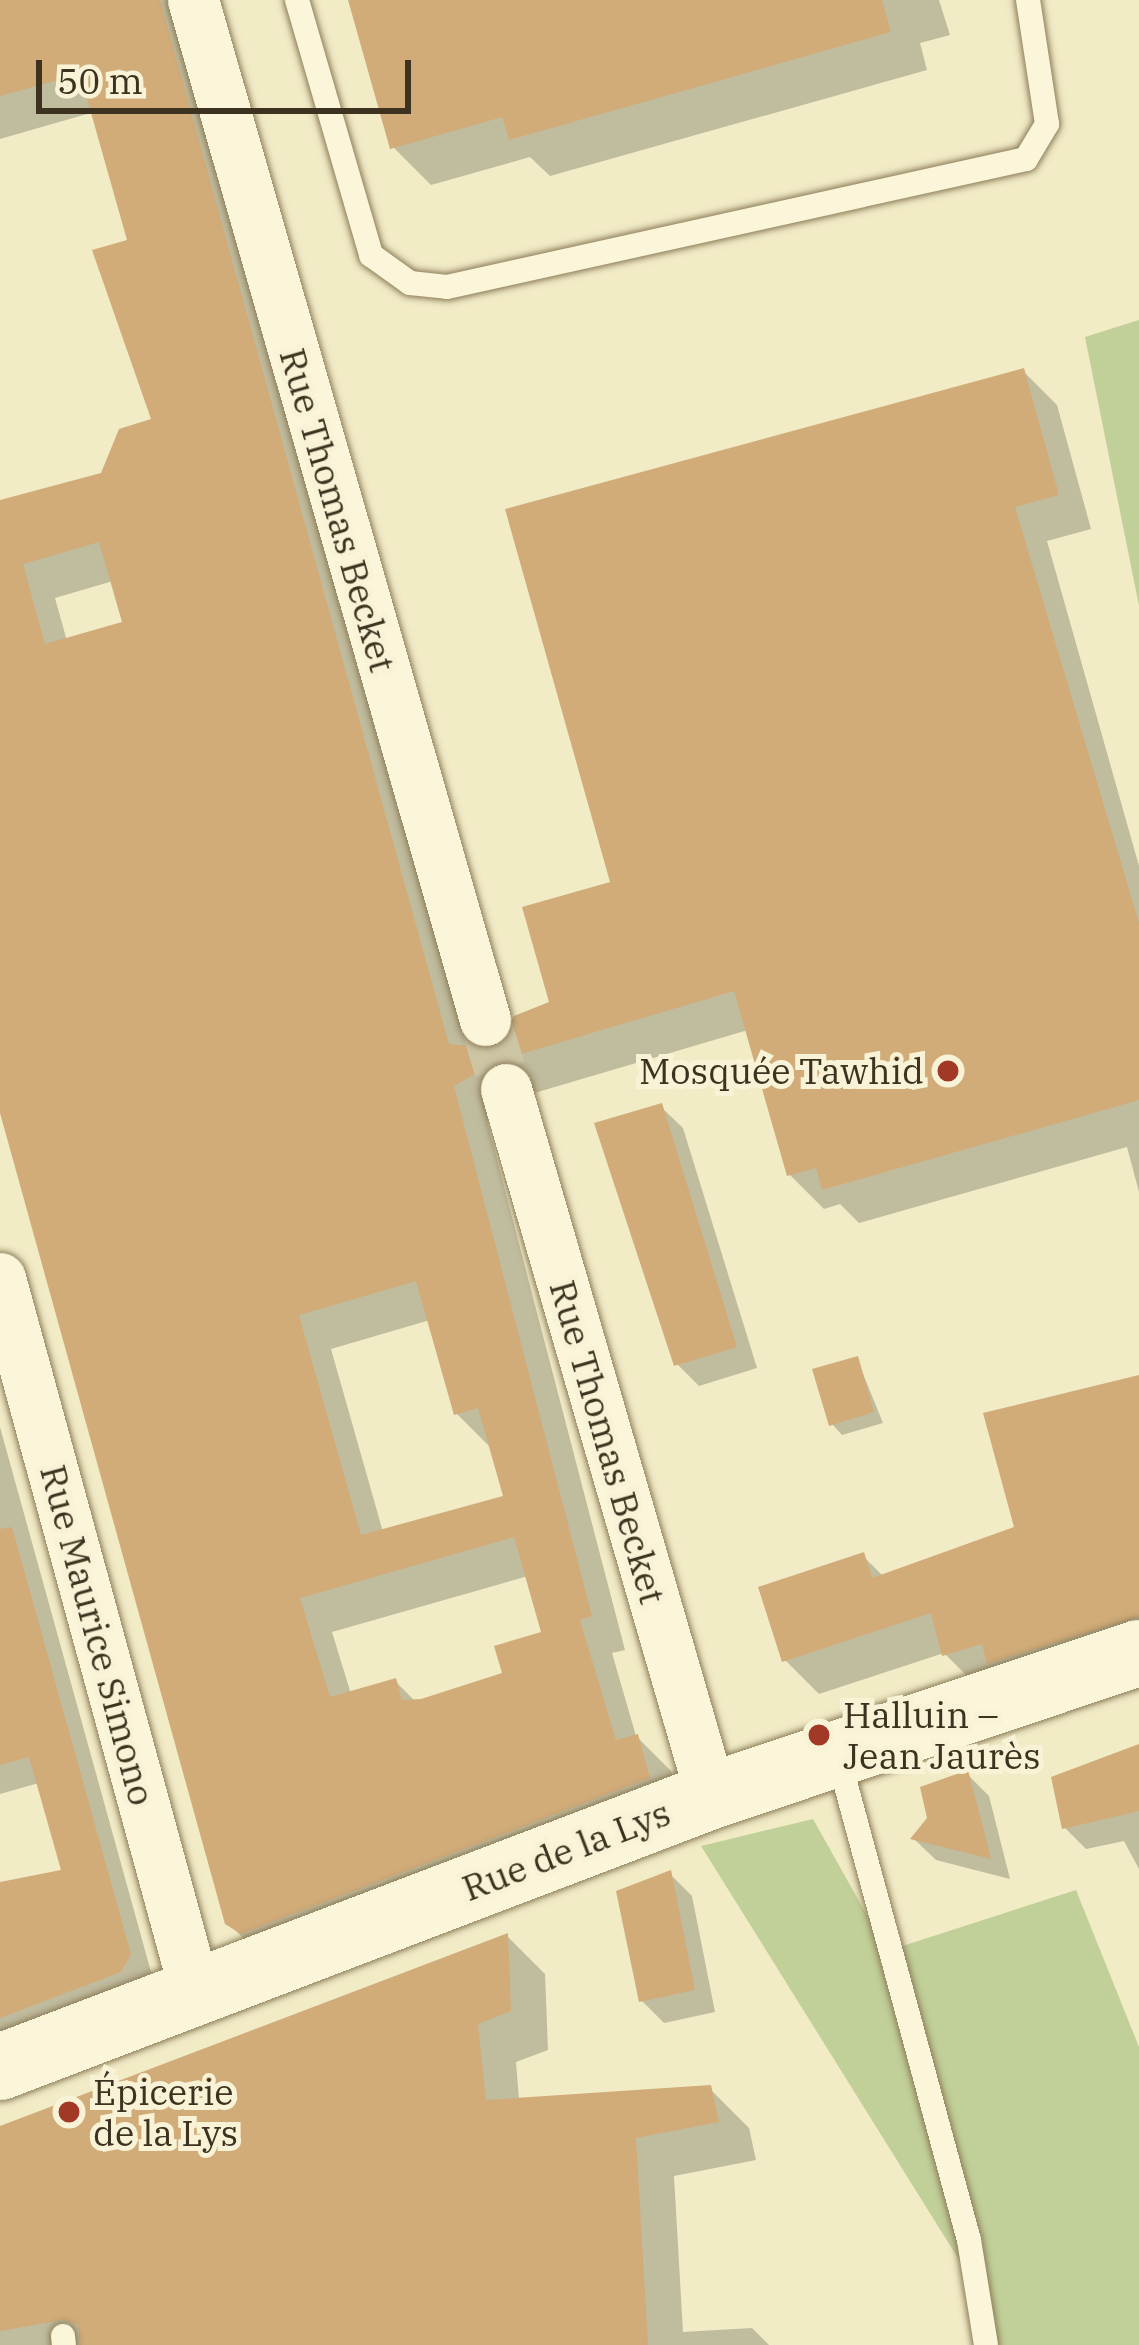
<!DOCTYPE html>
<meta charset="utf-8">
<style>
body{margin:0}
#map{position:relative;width:1139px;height:2345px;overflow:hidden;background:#f1ebc6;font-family:"IBM Plex Serif",serif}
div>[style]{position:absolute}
.green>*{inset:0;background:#c1d099}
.shadow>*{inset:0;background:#0003}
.building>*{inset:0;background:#d1ac79}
.street-tunnel>*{height:51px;margin-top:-25.5px;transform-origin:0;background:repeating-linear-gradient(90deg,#cdc6a5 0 51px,transparent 0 77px)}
.roads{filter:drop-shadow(0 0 3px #8e7e5a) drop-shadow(0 0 3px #8e7e5a)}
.lane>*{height:24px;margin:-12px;padding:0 12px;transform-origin:12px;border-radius:12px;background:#fbf6da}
.street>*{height:51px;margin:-25.5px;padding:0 25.5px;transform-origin:25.5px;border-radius:25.5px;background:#fbf6da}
.secondary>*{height:66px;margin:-33px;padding:0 33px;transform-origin:33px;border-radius:33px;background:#fbf6da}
.dots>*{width:33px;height:33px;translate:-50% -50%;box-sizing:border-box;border:6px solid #f8f3d6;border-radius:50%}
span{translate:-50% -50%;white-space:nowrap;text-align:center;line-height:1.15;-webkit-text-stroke:10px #f8f3d6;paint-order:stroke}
.street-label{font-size:36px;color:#3d321f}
.poi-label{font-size:36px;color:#3d321f}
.right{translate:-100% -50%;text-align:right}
.left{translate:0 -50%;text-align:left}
.scale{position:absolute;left:36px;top:60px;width:375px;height:54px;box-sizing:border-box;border:6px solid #3d321f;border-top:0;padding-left:15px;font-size:36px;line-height:42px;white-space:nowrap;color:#3d321f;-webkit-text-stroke:9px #f8f3d6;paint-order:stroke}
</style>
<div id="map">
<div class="green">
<div style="clip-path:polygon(1139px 320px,1139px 606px,1085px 337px)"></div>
<div style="clip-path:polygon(813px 1819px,887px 1951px,1076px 1890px,1139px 2047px,1139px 2345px,976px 2345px,976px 2287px,701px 1846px)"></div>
</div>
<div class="shadow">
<div style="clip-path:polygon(evenodd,0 0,181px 0,474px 1049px,496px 1052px,553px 1003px,613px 884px,1023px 371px,1057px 405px,1091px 529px,1047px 541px,1139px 866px,1139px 1192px,1127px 1147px,859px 1223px,840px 1204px,824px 1209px,790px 1175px,748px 1030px,531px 1094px,487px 1121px,625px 1650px,612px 1653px,636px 1736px,671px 1771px,683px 1812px,263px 1958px,228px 1923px,0 1101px,0 503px,103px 475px,155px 421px,130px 242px,94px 112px,0 139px,0 0,113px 581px,126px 625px,67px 641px,55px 598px,113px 581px,0 0,430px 1320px,457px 1414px,491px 1448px,506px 1498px,383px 1532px,331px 1349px,430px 1320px,0 0,528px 1576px,545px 1634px,505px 1675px,416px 1702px,395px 1681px,351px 1694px,332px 1632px,528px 1576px)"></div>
<div style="clip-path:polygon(351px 0,939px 0,950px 35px,920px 43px,927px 70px,550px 176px,530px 157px,431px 185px,393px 147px)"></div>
<div style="clip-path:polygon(661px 1107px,683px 1128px,757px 1368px,699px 1386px,677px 1364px)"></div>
<div style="clip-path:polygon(857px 1359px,883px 1423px,842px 1435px,832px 1424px)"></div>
<div style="clip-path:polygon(1139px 1377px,1139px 1660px,979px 1688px,944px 1653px,819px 1694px,785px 1660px,863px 1556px,884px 1577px,1018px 1529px)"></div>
<div style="clip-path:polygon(0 1427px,153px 1979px,0 2050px,0 1891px,64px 1872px,39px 1783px,0 1794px)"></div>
<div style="clip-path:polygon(1139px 1750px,1139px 1869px,1124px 1841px,1086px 1849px,1064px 1827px)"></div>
<div style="clip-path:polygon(967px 1774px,989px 1796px,1010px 1879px,936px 1860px,914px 1839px)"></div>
<div style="clip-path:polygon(670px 1874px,692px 1896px,715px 2012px,664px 2023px,642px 2001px)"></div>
<div style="clip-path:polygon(507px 1936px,545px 1974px,548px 2050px,516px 2062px,519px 2100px,710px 2089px,749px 2128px,756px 2160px,674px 2176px,683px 2332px,752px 2328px,769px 2345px,0 2345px,0 2129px)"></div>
</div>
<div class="building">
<div style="clip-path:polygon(evenodd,0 0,160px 0,449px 1044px,494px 1048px,514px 1016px,549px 1002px,522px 907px,610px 882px,505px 509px,1024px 368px,1059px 495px,1015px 507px,1139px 923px,1139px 1100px,822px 1190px,816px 1168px,787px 1176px,734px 991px,497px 1061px,454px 1086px,592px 1616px,580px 1620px,616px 1740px,638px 1734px,650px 1778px,241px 1934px,225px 1924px,0 1113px,0 500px,101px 473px,119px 429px,151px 419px,92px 250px,127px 240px,80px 74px,0 96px,0 0,99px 542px,122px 622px,45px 644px,23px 564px,99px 542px,0 0,416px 1281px,454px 1415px,478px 1408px,503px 1496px,361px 1535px,299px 1315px,416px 1281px,0 0,514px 1537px,541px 1632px,494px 1646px,502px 1673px,421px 1699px,402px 1700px,396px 1678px,330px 1697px,300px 1598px,514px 1537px)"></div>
<div style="clip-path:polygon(348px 0,882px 0,891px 32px,509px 140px,502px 117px,390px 149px)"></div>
<div style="clip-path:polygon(662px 1103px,737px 1347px,674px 1366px,594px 1123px)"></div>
<div style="clip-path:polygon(858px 1356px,874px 1412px,829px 1426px,812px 1369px)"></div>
<div style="clip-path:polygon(1139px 1375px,1139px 1617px,987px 1664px,982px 1644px,942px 1656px,931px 1613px,782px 1662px,758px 1587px,864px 1552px,872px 1578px,1014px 1527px,983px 1413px)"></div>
<div style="clip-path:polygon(12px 1527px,131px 1954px,121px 1972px,0 2018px,0 1882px,61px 1870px,29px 1757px,0 1765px,0 1529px)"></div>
<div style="clip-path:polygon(1139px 1744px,1139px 1811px,1062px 1829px,1051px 1777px)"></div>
<div style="clip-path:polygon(968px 1770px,983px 1827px,991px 1859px,910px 1839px,927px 1818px,920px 1787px)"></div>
<div style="clip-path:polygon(671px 1870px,695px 1990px,639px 2002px,616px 1891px)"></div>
<div style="clip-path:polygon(508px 1933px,511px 2011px,478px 2024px,486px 2100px,711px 2085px,719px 2122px,636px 2138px,648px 2345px,80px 2345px,78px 2325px,62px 2320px,0 2331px,0 2126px)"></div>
</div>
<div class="street-tunnel">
<div style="left:485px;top:1020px;width:72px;rotate:73.1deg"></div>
</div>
<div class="roads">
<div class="lane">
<div style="left:297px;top:0;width:266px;rotate:73.8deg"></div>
<div style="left:371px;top:255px;width:48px;rotate:35.7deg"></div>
<div style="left:410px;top:283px;width:37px;rotate:6deg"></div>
<div style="left:447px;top:287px;width:593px;rotate:-12.47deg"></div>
<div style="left:1026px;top:159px;width:41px;rotate:-59deg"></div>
<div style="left:1047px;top:124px;width:125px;rotate:-98.7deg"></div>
<div style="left:838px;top:1756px;width:501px;rotate:74.86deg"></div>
<div style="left:969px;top:2240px;width:106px;rotate:80.8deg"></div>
<div style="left:63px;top:2336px;width:9px;rotate:84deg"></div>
</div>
<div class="street">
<div style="left:193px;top:0;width:1061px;rotate:74.02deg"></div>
<div style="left:506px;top:1089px;width:736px;rotate:73.83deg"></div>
<div style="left:0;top:1278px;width:740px;rotate:74.72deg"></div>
</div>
<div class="secondary">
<div style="left:0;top:2067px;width:761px;rotate:-20.86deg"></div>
<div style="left:711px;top:1796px;width:451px;rotate:-18.5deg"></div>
</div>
</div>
<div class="dots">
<div style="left:948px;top:1071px;background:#a13926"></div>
<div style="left:819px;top:1735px;background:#a13926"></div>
<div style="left:69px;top:2112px;background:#a13926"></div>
</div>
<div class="street-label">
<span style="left:338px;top:510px;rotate:74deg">Rue Thomas Becket</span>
<span style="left:608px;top:1442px;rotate:74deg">Rue Thomas Becket</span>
<span style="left:98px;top:1635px;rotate:75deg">Rue Maurice Simono</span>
<span style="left:566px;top:1850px;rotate:-21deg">Rue de la Lys</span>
</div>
<div class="poi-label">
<span class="right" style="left:924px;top:1071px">Mosquée Tawhid</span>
<span class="left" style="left:843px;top:1735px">Halluin –<br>Jean Jaurès</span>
<span class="left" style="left:93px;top:2112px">Épicerie<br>de la Lys</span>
</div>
<div class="scale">50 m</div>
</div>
